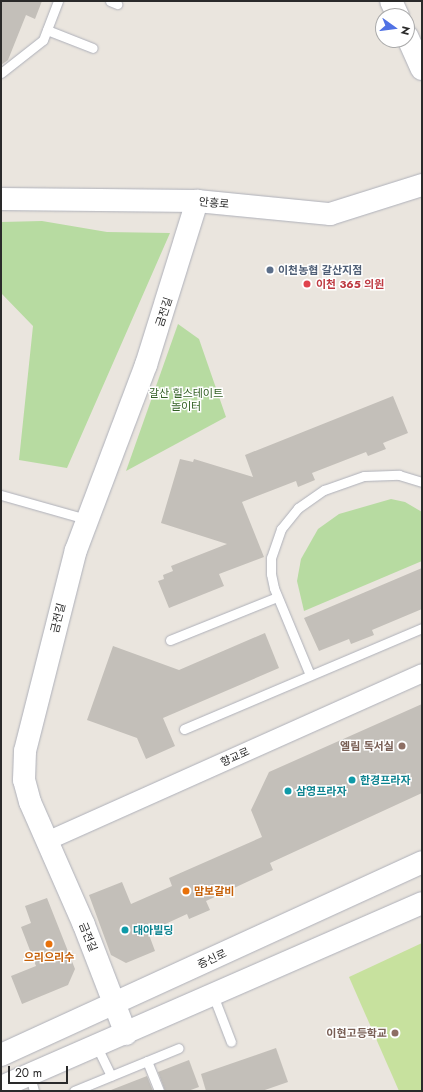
<!DOCTYPE html>
<meta charset="utf-8">
<style>
body{margin:0}
#map{position:relative;width:423px;height:1092px;overflow:hidden;background:#eae5de;font-family:Jost,"Noto Sans KR",sans-serif}
div>[style]{position:absolute}
.green>*{inset:0;background:#b7dba1}
.pitch>*{inset:0;background:#c7e19e}
.building>*{inset:0;background:#c3bfb9}
.roads{filter:drop-shadow(0 0 1px #aeb0b9) drop-shadow(0 0 1px #aeb0b9)}
.lane>*{height:9px;margin:-4.5px;padding:0 4.5px;transform-origin:4.5px;border-radius:4.5px;background:#fff}
.street>*{height:18px;margin:-9px;padding:0 9px;transform-origin:9px;border-radius:9px;background:#fff}
.secondary>*{height:22px;margin:-11px;padding:0 11px;transform-origin:11px;border-radius:11px;background:#fff}
.dots>*{width:11px;height:11px;translate:-50% -50%;box-sizing:border-box;border:2px solid #fff;border-radius:50%}
span{translate:-50% -50%;white-space:nowrap;text-align:center;line-height:1.15;-webkit-text-stroke:3px #fff;paint-order:stroke}
.street-label{font-size:11px;color:#2a2a2a}
.service-label{font-size:11px;color:#4e5e75;font-weight:700}
.left{translate:0 -50%;text-align:left}
.health-label{font-size:11px;color:#be3a42;font-weight:700}
.park-label{font-size:11px;color:#315f23}
.education-label{font-size:11px;color:#785e54;font-weight:700}
.right{translate:-100% -50%;text-align:right}
.culture-label{font-size:11px;color:#0d838f;font-weight:700}
.food-label{font-size:11px;color:#c56008;font-weight:700}
.frame{position:absolute;inset:0;border:2px solid #2a2a2a;pointer-events:none}
.north{position:absolute;left:375px;top:8px;width:40px;height:40px;box-sizing:border-box;background:#fff;border:1px solid #aaa;border-radius:50%;rotate:104deg;font-size:11px;font-weight:700;line-height:16px;text-align:center;color:#2a2a2a}
.north::after{content:'';display:block;margin:auto;width:14px;height:18px;background:#5172e4;clip-path:polygon(50% 0,100% 100%,50% 72%,0 100%)}
.scale{position:absolute;left:8px;top:1066px;width:60px;height:18px;box-sizing:border-box;border:2px solid #2a2a2a;border-top:0;padding-left:5px;font-size:12px;line-height:14px;white-space:nowrap;color:#2a2a2a;-webkit-text-stroke:3px #fff;paint-order:stroke}
</style>
<div id="map">
<div class="green">
<div style="clip-path:polygon(42px 221px,107px 232px,170px 233px,67px 468px,19px 460px,33px 326px,1px 293px,1px 222px)"></div>
<div style="clip-path:polygon(178px 324px,199px 339px,226px 417px,126px 471px)"></div>
<div style="clip-path:polygon(391px 499px,405px 502px,422px 512px,422px 561px,304px 611px,297px 581px,301px 559px,318px 529px,339px 514px)"></div>
</div>
<div class="pitch">
<div style="clip-path:polygon(422px 943px,422px 1091px,399px 1091px,349px 977px)"></div>
</div>
<div class="building">
<div style="clip-path:polygon(1px 1px,42px 1px,35px 19px,26px 15px,8px 60px,1px 65px)"></div>
<div style="clip-path:polygon(393px 396px,408px 433px,383px 443px,386px 449px,368px 456px,366px 452px,312px 473px,315px 480px,298px 487px,296px 481px,242px 502px,264px 557px,219px 574px,224px 586px,169px 608px,158px 581px,164px 579px,163px 575px,173px 571px,171px 566px,227px 544px,161px 523px,180px 459px,193px 462px,194px 459px,253px 477px,245px 455px)"></div>
<div style="clip-path:polygon(422px 568px,422px 609px,372px 630px,374px 635px,351px 644px,349px 639px,319px 651px,304px 618px)"></div>
<div style="clip-path:polygon(265px 633px,279px 668px,163px 718px,175px 746px,146px 759px,137px 738px,87px 720px,113px 646px,179px 670px)"></div>
<div style="clip-path:polygon(422px 704px,422px 793px,270px 863px,273px 870px,206px 901px,210px 910px,189px 919px,187px 914px,148px 932px,155px 951px,126px 963px,111px 955px,89px 895px,122px 882px,131px 904px,172px 886px,169px 878px,262px 837px,251px 810px,269px 772px)"></div>
<div style="clip-path:polygon(47px 898px,75px 969px,68px 985px,22px 1004px,11px 976px,36px 966px,21px 927px,31px 923px,25px 906px)"></div>
<div style="clip-path:polygon(276px 1048px,288px 1082px,262px 1091px,206px 1091px,201px 1074px)"></div>
<div style="clip-path:polygon(189px 1060px,199px 1087px,188px 1091px,165px 1091px,158px 1072px)"></div>
<div style="clip-path:polygon(147px 1076px,153px 1091px,111px 1091px,111px 1090px)"></div>
</div>
<div class="roads">
<div class="lane">
<div style="left:110px;top:1px;width:8px;rotate:23deg"></div>
<div style="left:47px;top:30px;width:49px;rotate:21.4deg"></div>
<div style="left:1px;top:73px;width:53px;rotate:-38.2deg"></div>
<div style="left:43px;top:40px;width:42px;rotate:-69deg"></div>
<div style="left:1px;top:495px;width:88px;rotate:15.8deg"></div>
<div style="left:170px;top:640px;width:115px;rotate:-21.9deg"></div>
<div style="left:310px;top:675px;width:94px;rotate:-112.5deg"></div>
<div style="left:274px;top:588px;width:14px;rotate:-102deg"></div>
<div style="left:271px;top:574px;width:16px;rotate:-90deg"></div>
<div style="left:271px;top:558px;width:31px;rotate:-71deg"></div>
<div style="left:281px;top:529px;width:27px;rotate:-51deg"></div>
<div style="left:298px;top:508px;width:32px;rotate:-35deg"></div>
<div style="left:324px;top:490px;width:42px;rotate:-19.3deg"></div>
<div style="left:364px;top:476px;width:35px;rotate:-2deg"></div>
<div style="left:399px;top:475px;width:24px;rotate:17deg"></div>
<div style="left:184px;top:729px;width:259px;rotate:-23deg"></div>
<div style="left:213px;top:995px;width:50px;rotate:69deg"></div>
<div style="left:97px;top:1047px;width:32px;rotate:64deg"></div>
<div style="left:147px;top:1061px;width:32px;rotate:68deg"></div>
<div style="left:30px;top:1076px;width:16px;rotate:75deg"></div>
<div style="left:74px;top:1091px;width:113px;rotate:-22.3deg"></div>
</div>
<div class="street">
<div style="left:47px;top:841px;width:411px;rotate:-24.1deg"></div>
</div>
<div class="secondary">
<div style="left:391px;top:1px;width:17px;rotate:65deg"></div>
<div style="left:407px;top:36px;width:36px;rotate:66deg"></div>
<div style="left:1px;top:199px;width:196px;rotate:0.6deg"></div>
<div style="left:197px;top:201px;width:134px;rotate:5.6deg"></div>
<div style="left:330px;top:214px;width:96px;rotate:-17.5deg"></div>
<div style="left:126px;top:1034px;width:117px;rotate:-111.1deg"></div>
<div style="left:84px;top:925px;width:134px;rotate:-113.7deg"></div>
<div style="left:30px;top:802px;width:23px;rotate:-105deg"></div>
<div style="left:24px;top:780px;width:29px;rotate:-88deg"></div>
<div style="left:25px;top:751px;width:207px;rotate:-75.8deg"></div>
<div style="left:76px;top:550px;width:198px;rotate:-69.3deg"></div>
<div style="left:146px;top:365px;width:172px;rotate:-72.7deg"></div>
<div style="left:1px;top:1055px;width:463px;rotate:-24.6deg"></div>
<div style="left:1px;top:1087px;width:459px;rotate:-23.6deg"></div>
</div>
</div>
<div class="dots">
<div style="left:270px;top:270px;background:#5c6f8a"></div>
<div style="left:307px;top:284px;background:#e0444e"></div>
<div style="left:402px;top:746px;background:#8d6e63"></div>
<div style="left:352px;top:780px;background:#0f9aa8"></div>
<div style="left:288px;top:791px;background:#0f9aa8"></div>
<div style="left:186px;top:891px;background:#e8710a"></div>
<div style="left:125px;top:930px;background:#0f9aa8"></div>
<div style="left:49px;top:944px;background:#e8710a"></div>
<div style="left:395px;top:1033px;background:#8d6e63"></div>
</div>
<div class="street-label">
<span style="left:214px;top:203px;rotate:5deg">안흥로</span>
<span style="left:164px;top:312px;rotate:-72deg">금전길</span>
<span style="left:58px;top:618px;rotate:-76deg">금전길</span>
<span style="left:235px;top:757px;rotate:-24deg">향교로</span>
<span style="left:88px;top:937px;rotate:68deg">금전길</span>
<span style="left:212px;top:959px;rotate:-25deg">증신로</span>
</div>
<div class="service-label">
<span class="left" style="left:278px;top:270px">이천농협 갈산지점</span>
</div>
<div class="health-label">
<span class="left" style="left:316px;top:284px">이천 365 의원</span>
</div>
<div class="park-label">
<span style="left:186px;top:400px">갈산 힐스테이트<br>놀이터</span>
</div>
<div class="education-label">
<span class="right" style="left:394px;top:746px">엘림 독서실</span>
<span class="right" style="left:387px;top:1033px">이현고등학교</span>
</div>
<div class="culture-label">
<span class="left" style="left:360px;top:780px">한경프라자</span>
<span class="left" style="left:296px;top:791px">삼영프라자</span>
<span class="left" style="left:133px;top:930px">대아빌딩</span>
</div>
<div class="food-label">
<span class="left" style="left:194px;top:891px">맘보갈비</span>
<span style="left:49px;top:957px">으리으리수</span>
</div>
<div class="frame"></div>
<div class="north">N</div>
<div class="scale">20 m</div>
</div>
